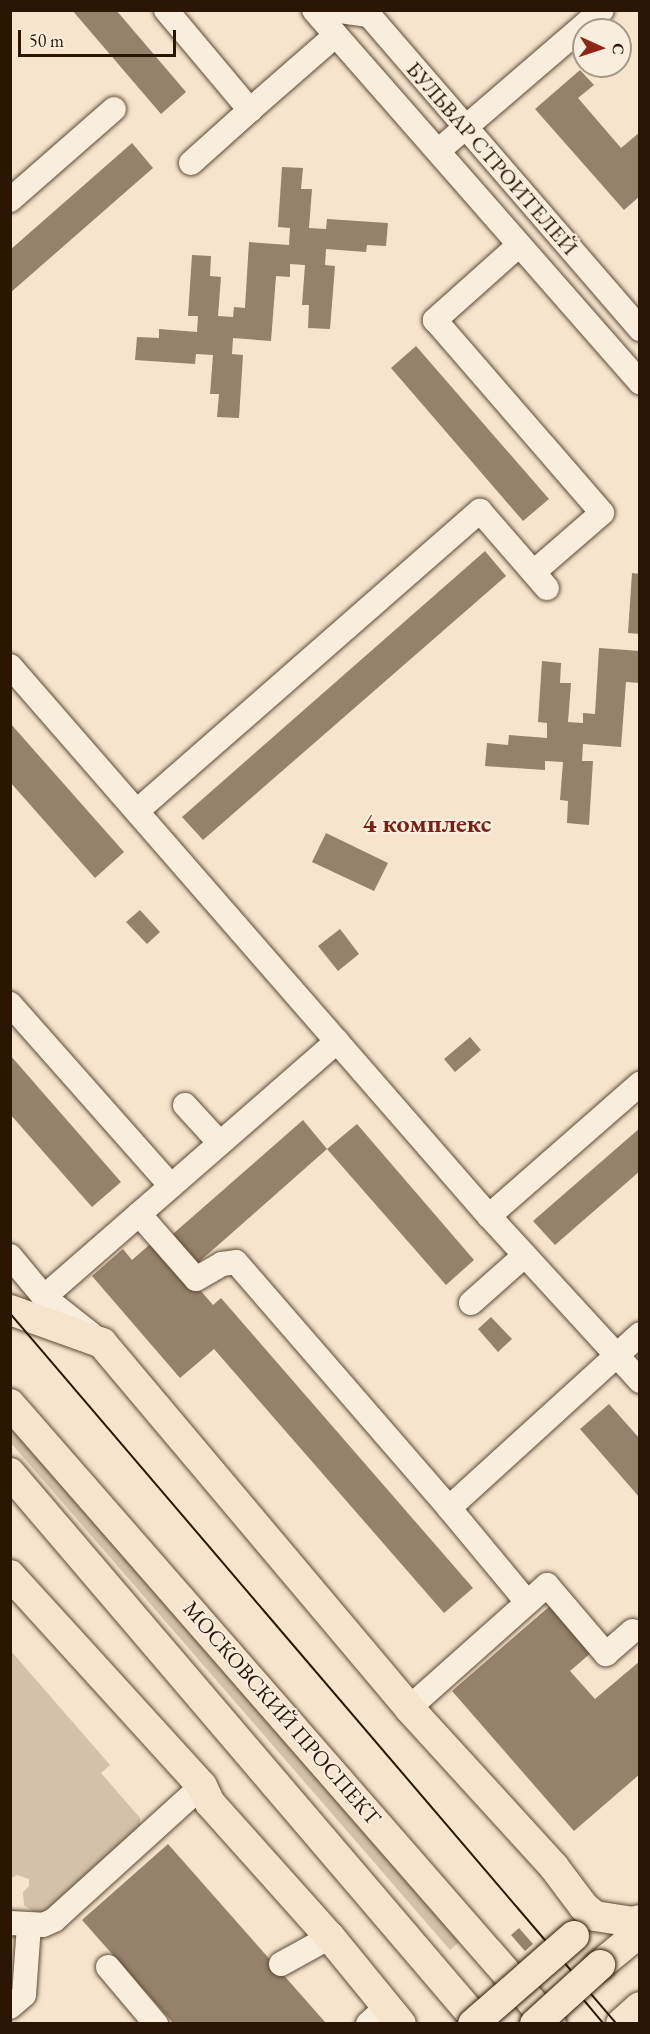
<!DOCTYPE html>
<meta charset="utf-8">
<style>
body{margin:0}
#map{position:relative;width:650px;height:2034px;overflow:hidden;background:#f6e4cc;font-family:"EB Garamond",serif}
div>[style]{position:absolute}
.green>*{inset:0;background:#d3c1aa}
.building>*{inset:0;background:#95816c}
.roads{filter:drop-shadow(0 0 2px #5e4a36) drop-shadow(0 0 2px #5e4a36)}
.minor>*{height:24px;margin:-12px;padding:0 12px;transform-origin:12px;border-radius:12px;background:#f9edde}
.major>*{height:30px;margin:-15px;padding:0 15px;transform-origin:15px;border-radius:15px;background:#f6e4cc}
.tram>*{height:1.5px;margin:-0.75px;padding:0 0.75px;transform-origin:0.75px;border-radius:0.75px;background:#2b1604}
.bridges{filter:drop-shadow(0 0 2px #2b1604) drop-shadow(0 0 2px #2b1604)}
.major-bridge>*{height:30px;margin:-15px;padding:0 15px;transform-origin:15px;border-radius:15px;background:#f6e4cc}
span{translate:-50% -50%;white-space:nowrap;text-align:center;line-height:1.15;-webkit-text-stroke:4.5px #f9edde;paint-order:stroke}
.street-label{font-size:22px;color:#2b1604}
.quarter-label{font-size:26px;color:#7a1f14;font-weight:700}
.frame{position:absolute;inset:0;border:12px solid #2b1604;pointer-events:none}
.north{position:absolute;left:572px;top:18px;width:60px;height:60px;box-sizing:border-box;background:#f9edde;border:2px solid #a79787;border-radius:50%;rotate:93deg;font-size:16px;font-weight:700;line-height:24px;text-align:center;color:#2b1604}
.north::after{content:'';display:block;margin:auto;width:21px;height:27px;background:#8f2418;clip-path:polygon(50% 0,100% 100%,50% 72%,0 100%)}
.scale{position:absolute;left:18px;top:30px;width:158px;height:27px;box-sizing:border-box;border:3px solid #2b1604;border-top:0;padding-left:8px;font-size:18px;line-height:21px;white-space:nowrap;color:#2b1604;-webkit-text-stroke:4px #f9edde;paint-order:stroke}
</style>
<div id="map">
<div class="green">
<div style="clip-path:polygon(10px 1417px,213px 1657px,459px 1942px,450px 1950px,11px 1443px)"></div>
<div style="clip-path:polygon(10px 1650px,110px 1765px,101px 1773px,140px 1818px,141px 1829px,67px 1905px,37px 1914px,24px 1905px,23px 1892px,29px 1886px,29px 1879px,17px 1875px,11px 1878px)"></div>
</div>
<div class="building">
<div style="clip-path:polygon(72px 10px,116px 10px,186px 92px,161px 114px)"></div>
<div style="clip-path:polygon(580px 70px,594px 85px,578px 98px,621px 148px,640px 132px,640px 196px,624px 210px,535px 109px)"></div>
<div style="clip-path:polygon(132px 143px,153px 168px,10px 293px,10px 250px)"></div>
<div style="clip-path:polygon(282px 167px,303px 168px,301px 189px,312px 189px,309px 228px,326px 229px,327px 219px,388px 223px,386px 246px,367px 245px,366px 252px,326px 249px,325px 265px,335px 266px,330px 329px,308px 328px,309px 305px,302px 305px,305px 265px,290px 264px,290px 277px,276px 276px,271px 341px,233px 338px,232px 354px,243px 355px,239px 418px,217px 417px,219px 394px,210px 394px,213px 355px,196px 354px,195px 364px,135px 360px,137px 337px,159px 338px,159px 329px,197px 332px,198px 316px,188px 316px,192px 255px,211px 256px,210px 276px,221px 277px,218px 316px,233px 317px,234px 307px,245px 308px,249px 242px,289px 245px,290px 228px,278px 227px)"></div>
<div style="clip-path:polygon(416px 346px,549px 499px,523px 521px,391px 368px)"></div>
<div style="clip-path:polygon(485px 551px,506px 576px,203px 840px,182px 817px)"></div>
<div style="clip-path:polygon(632px 573px,640px 574px,640px 634px,628px 633px)"></div>
<div style="clip-path:polygon(599px 648px,640px 651px,640px 683px,626px 682px,621px 747px,583px 744px,582px 761px,593px 761px,589px 825px,567px 823px,568px 801px,560px 800px,563px 762px,545px 761px,545px 770px,485px 766px,487px 743px,508px 745px,509px 735px,547px 738px,547px 723px,538px 722px,542px 661px,561px 663px,560px 683px,571px 683px,568px 722px,583px 723px,583px 713px,595px 714px)"></div>
<div style="clip-path:polygon(10px 723px,124px 852px,95px 878px,10px 782px)"></div>
<div style="clip-path:polygon(326px 833px,388px 863px,374px 891px,312px 862px)"></div>
<div style="clip-path:polygon(140px 910px,160px 932px,147px 944px,126px 922px)"></div>
<div style="clip-path:polygon(340px 929px,359px 954px,338px 971px,318px 946px)"></div>
<div style="clip-path:polygon(470px 1037px,481px 1050px,455px 1072px,444px 1059px)"></div>
<div style="clip-path:polygon(10px 1055px,121px 1182px,92px 1207px,10px 1114px)"></div>
<div style="clip-path:polygon(303px 1120px,327px 1149px,191px 1269px,166px 1240px)"></div>
<div style="clip-path:polygon(357px 1124px,474px 1260px,446px 1285px,327px 1149px)"></div>
<div style="clip-path:polygon(640px 1128px,640px 1171px,555px 1245px,533px 1221px)"></div>
<div style="clip-path:polygon(156px 1239px,213px 1305px,221px 1298px,473px 1588px,444px 1613px,214px 1349px,180px 1378px,92px 1276px,123px 1249px,132px 1260px)"></div>
<div style="clip-path:polygon(491px 1317px,512px 1339px,498px 1352px,478px 1329px)"></div>
<div style="clip-path:polygon(609px 1404px,640px 1439px,640px 1498px,580px 1429px)"></div>
<div style="clip-path:polygon(551px 1605px,592px 1652px,570px 1671px,595px 1699px,640px 1661px,640px 1774px,574px 1831px,452px 1691px)"></div>
<div style="clip-path:polygon(168px 1844px,325px 2022px,323px 2024px,174px 2024px,82px 1920px)"></div>
<div style="clip-path:polygon(519px 1928px,533px 1944px,525px 1951px,511px 1935px)"></div>
</div>
<div class="roads">
<div class="minor">
<div style="left:166px;top:10px;width:131px;rotate:50deg"></div>
<div style="left:250px;top:110px;width:114px;rotate:-41.1deg"></div>
<div style="left:314px;top:10px;width:495px;rotate:48.8deg"></div>
<div style="left:333px;top:10px;width:36px;rotate:8deg"></div>
<div style="left:369px;top:15px;width:415px;rotate:49.2deg"></div>
<div style="left:438px;top:151px;width:216px;rotate:-40.7deg"></div>
<div style="left:191px;top:163px;width:79px;rotate:-41.9deg"></div>
<div style="left:10px;top:200px;width:138px;rotate:-41.2deg"></div>
<div style="left:519px;top:245px;width:113px;rotate:138.2deg"></div>
<div style="left:435px;top:320px;width:255px;rotate:49.1deg"></div>
<div style="left:602px;top:513px;width:90px;rotate:139.1deg"></div>
<div style="left:10px;top:666px;width:729px;rotate:48.95deg"></div>
<div style="left:489px;top:1216px;width:224px;rotate:47.5deg"></div>
<div style="left:137px;top:811px;width:456px;rotate:-41.2deg"></div>
<div style="left:480px;top:511px;width:102px;rotate:49deg"></div>
<div style="left:10px;top:1004px;width:243px;rotate:48.5deg"></div>
<div style="left:185px;top:1105px;width:52px;rotate:47.4deg"></div>
<div style="left:139px;top:1214px;width:86px;rotate:48.8deg"></div>
<div style="left:196px;top:1279px;width:30px;rotate:-30deg"></div>
<div style="left:222px;top:1264px;width:14px;rotate:-8deg"></div>
<div style="left:236px;top:1262px;width:325px;rotate:49.1deg"></div>
<div style="left:449px;top:1508px;width:258px;rotate:-42.3deg"></div>
<div style="left:489px;top:1216px;width:201px;rotate:-41.2deg"></div>
<div style="left:10px;top:1256px;width:53px;rotate:50.3deg"></div>
<div style="left:44px;top:1297px;width:60px;rotate:38.2deg"></div>
<div style="left:44px;top:1297px;width:389px;rotate:-41.1deg"></div>
<div style="left:471px;top:1303px;width:72px;rotate:-41.6deg"></div>
<div style="left:449px;top:1508px;width:122px;rotate:50.3deg"></div>
<div style="left:409px;top:1708px;width:185px;rotate:-41.7deg"></div>
<div style="left:547px;top:1585px;width:91px;rotate:49.5deg"></div>
<div style="left:606px;top:1654px;width:35px;rotate:-41deg"></div>
<div style="left:10px;top:1923px;width:33px;rotate:3deg"></div>
<div style="left:43px;top:1925px;width:12px;rotate:-24deg"></div>
<div style="left:54px;top:1920px;width:200px;rotate:-42.2deg"></div>
<div style="left:281px;top:1964px;width:56px;rotate:-28.9deg"></div>
<div style="left:108px;top:1967px;width:75px;rotate:49.9deg"></div>
<div style="left:10px;top:2007px;width:18px;rotate:-41deg"></div>
<div style="left:24px;top:1995px;width:70px;rotate:-85.9deg"></div>
<div style="left:368px;top:2024px;width:24px;rotate:-42deg"></div>
</div>
<div class="major">
<div style="left:10px;top:1310px;width:98px;rotate:19.7deg"></div>
<div style="left:102px;top:1343px;width:477px;rotate:49.9deg"></div>
<div style="left:409px;top:1708px;width:215px;rotate:47.6deg"></div>
<div style="left:554px;top:1867px;width:50px;rotate:53.1deg"></div>
<div style="left:584px;top:1907px;width:14px;rotate:39deg"></div>
<div style="left:595px;top:1916px;width:37px;rotate:9deg"></div>
<div style="left:632px;top:1922px;width:8px;rotate:-14deg"></div>
<div style="left:10px;top:1404px;width:823px;rotate:48.89deg"></div>
<div style="left:10px;top:1473px;width:724px;rotate:49.54deg"></div>
<div style="left:10px;top:1575px;width:285px;rotate:47.7deg"></div>
<div style="left:202px;top:1786px;width:19px;rotate:65deg"></div>
<div style="left:210px;top:1803px;width:180px;rotate:48.2deg"></div>
<div style="left:330px;top:1937px;width:112px;rotate:50.8deg"></div>
<div style="left:600px;top:1965px;width:52px;rotate:-39.5deg"></div>
<div style="left:621px;top:2024px;width:25px;rotate:-42deg"></div>
</div>
</div>
<div class="tram">
<div style="left:10px;top:1313px;width:935px;rotate:49.51deg"></div>
<div style="left:579px;top:1994px;width:39px;rotate:50deg"></div>
</div>
<div class="bridges">
<div class="major-bridge">
<div style="left:473px;top:2024px;width:134px;rotate:-41.1deg"></div>
<div style="left:535px;top:2024px;width:88px;rotate:-42.2deg"></div>
</div>
</div>
<div class="street-label">
<span style="left:492px;top:158px;rotate:49deg">БУЛЬВАР СТРОИТЕЛЕЙ</span>
<span style="left:282px;top:1713px;rotate:49deg">МОСКОВСКИЙ ПРОСПЕКТ</span>
</div>
<div class="quarter-label">
<span style="left:427px;top:824px">4 комплекс</span>
</div>
<div class="frame"></div>
<div class="north">С</div>
<div class="scale">50 m</div>
</div>
